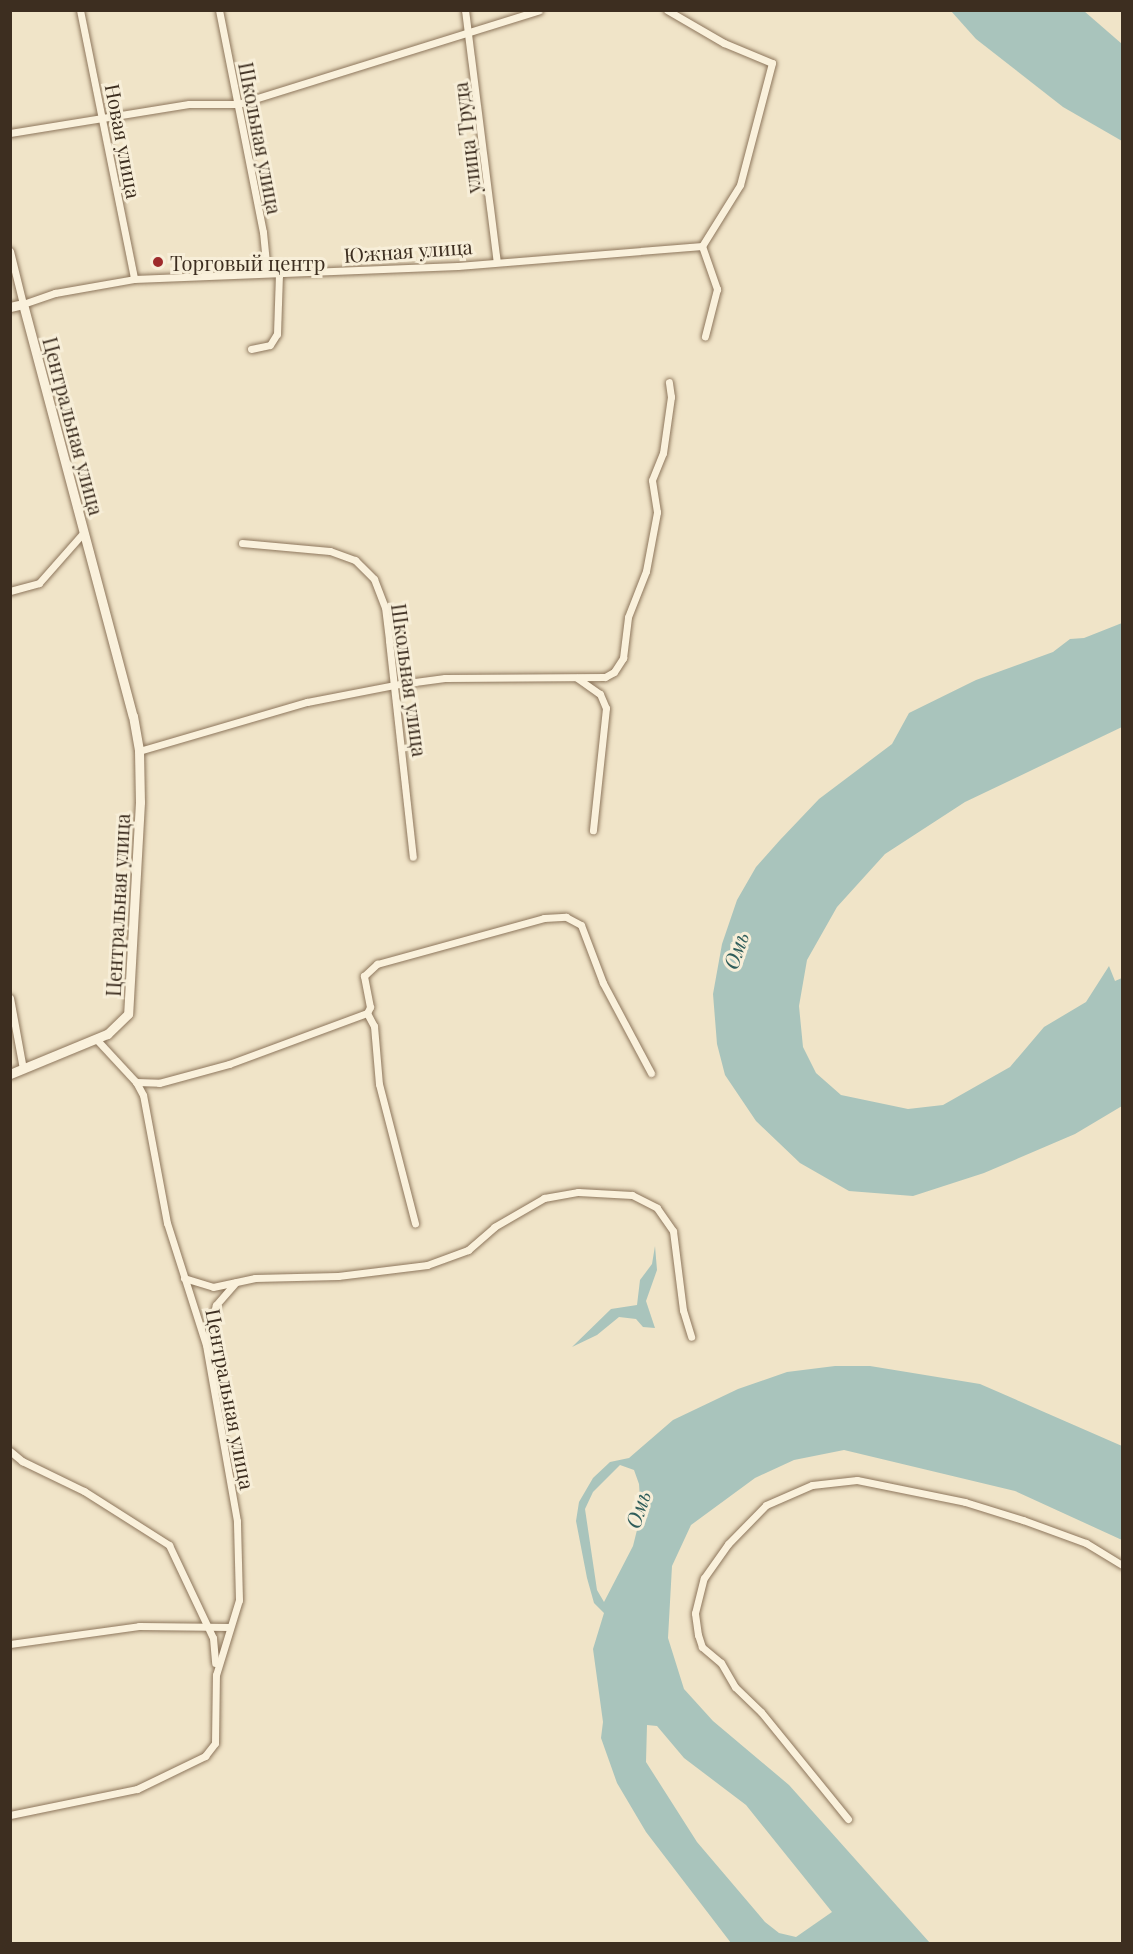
<!DOCTYPE html>
<meta charset="utf-8">
<style>
body{margin:0}
#map{position:relative;width:1133px;height:1954px;overflow:hidden;background:#f0e4c8;font-family:"Playfair Display",serif}
div>[style]{position:absolute}
.water>*{inset:0;background:#a9c4bc}
.roads{filter:drop-shadow(0 0 2px #8d765c) drop-shadow(0 0 2px #8d765c)}
.minor>*{height:7px;margin:-3.5px;padding:0 3.5px;transform-origin:3.5px;border-radius:3.5px;background:#faf1dc}
.tertiary>*{height:9px;margin:-4.5px;padding:0 4.5px;transform-origin:4.5px;border-radius:4.5px;background:#faf1dc}
.dots>*{width:16px;height:16px;translate:-50% -50%;box-sizing:border-box;border:3px solid #f7eed8;border-radius:50%}
span{translate:-50% -50%;white-space:nowrap;text-align:center;line-height:1.15;-webkit-text-stroke:6px #f7eed8;paint-order:stroke}
.street-label{font-size:20px;color:#3d2e20}
.poi-label{font-size:20px;color:#3d2e20}
.left{translate:0 -50%;text-align:left}
.water-label{font-size:21px;color:#2f5d5a;font-style:italic}
.frame{position:absolute;inset:0;border:12px solid #3d2e20;pointer-events:none}
</style>
<div id="map">
<div class="water">
<div style="clip-path:polygon(951px 11px,1084px 11px,1122px 44px,1122px 141px,1063px 107px,976px 39px)"></div>
<div style="clip-path:polygon(1122px 623px,1122px 727px,965px 802px,885px 854px,837px 907px,807px 960px,799px 1006px,803px 1047px,816px 1073px,841px 1095px,908px 1109px,943px 1105px,1010px 1067px,1044px 1027px,1086px 1002px,1109px 966px,1115px 981px,1122px 978px,1122px 1106px,1075px 1134px,984px 1173px,913px 1196px,849px 1191px,800px 1163px,756px 1121px,725px 1075px,717px 1044px,713px 994px,722px 944px,737px 900px,756px 867px,780px 840px,819px 799px,892px 744px,909px 713px,976px 680px,1053px 652px,1070px 639px,1084px 638px)"></div>
<div style="clip-path:polygon(655px 1246px,657px 1270px,646px 1301px,655px 1328px,643px 1327px,636px 1319px,619px 1317px,597px 1335px,572px 1347px,611px 1309px,637px 1305px,640px 1280px,652px 1264px)"></div>
<div style="clip-path:polygon(evenodd,835px 1366px,870px 1366px,980px 1384px,1122px 1446px,1122px 1540px,1015px 1491px,844px 1450px,794px 1460px,755px 1478px,691px 1525px,672px 1566px,668px 1638px,684px 1689px,713px 1721px,789px 1785px,930px 1943px,731px 1943px,646px 1832px,617px 1783px,601px 1738px,603px 1722px,593px 1649px,604px 1613px,594px 1603px,587px 1578px,576px 1521px,579px 1502px,593px 1478px,610px 1462px,629px 1458px,673px 1420px,738px 1389px,787px 1372px,835px 1366px,620px 1465px,634px 1470px,639px 1484px,641px 1514px,633px 1546px,604px 1602px,597px 1590px,585px 1509px,593px 1492px,620px 1465px,835px 1366px,647px 1725px,657px 1726px,684px 1758px,746px 1805px,832px 1912px,796px 1937px,779px 1933px,765px 1922px,697px 1842px,646px 1762px,647px 1725px)"></div>
</div>
<div class="roads">
<div class="minor">
<div style="left:80px;top:10px;width:274px;rotate:78.6deg"></div>
<div style="left:219px;top:10px;width:226px;rotate:78.8deg"></div>
<div style="left:263px;top:232px;width:41px;rotate:84.4deg"></div>
<div style="left:465px;top:10px;width:254px;rotate:82.8deg"></div>
<div style="left:667px;top:10px;width:66px;rotate:30.1deg"></div>
<div style="left:724px;top:43px;width:52px;rotate:22.6deg"></div>
<div style="left:772px;top:63px;width:126px;rotate:104.7deg"></div>
<div style="left:740px;top:185px;width:72px;rotate:121.9deg"></div>
<div style="left:10px;top:133px;width:181px;rotate:-9.2deg"></div>
<div style="left:189px;top:104px;width:49px"></div>
<div style="left:238px;top:104px;width:315px;rotate:-17.3deg"></div>
<div style="left:702px;top:246px;width:46px;rotate:70.8deg"></div>
<div style="left:717px;top:289px;width:49px;rotate:104.3deg"></div>
<div style="left:10px;top:251px;width:55px;rotate:76.2deg"></div>
<div style="left:23px;top:304px;width:34px;rotate:-19deg"></div>
<div style="left:55px;top:293px;width:80px;rotate:-10deg"></div>
<div style="left:134px;top:279px;width:324px;rotate:-2.3deg"></div>
<div style="left:458px;top:266px;width:245px;rotate:-4.7deg"></div>
<div style="left:251px;top:349px;width:19px;rotate:-12deg"></div>
<div style="left:270px;top:345px;width:13px;rotate:-58deg"></div>
<div style="left:277px;top:334px;width:60px;rotate:-88.1deg"></div>
<div style="left:242px;top:543px;width:88px;rotate:5.2deg"></div>
<div style="left:330px;top:551px;width:27px;rotate:20deg"></div>
<div style="left:355px;top:560px;width:27px;rotate:45deg"></div>
<div style="left:374px;top:579px;width:30px;rotate:69deg"></div>
<div style="left:385px;top:607px;width:34px;rotate:83deg"></div>
<div style="left:389px;top:641px;width:217px;rotate:83.7deg"></div>
<div style="left:10px;top:591px;width:30px;rotate:-15deg"></div>
<div style="left:39px;top:583px;width:68px;rotate:-48.6deg"></div>
<div style="left:577px;top:678px;width:28px;rotate:35deg"></div>
<div style="left:600px;top:694px;width:15px;rotate:67deg"></div>
<div style="left:606px;top:708px;width:123px;rotate:96.1deg"></div>
<div style="left:139px;top:751px;width:175px;rotate:-16.3deg"></div>
<div style="left:307px;top:702px;width:95px;rotate:-11deg"></div>
<div style="left:400px;top:684px;width:45px;rotate:-7.6deg"></div>
<div style="left:445px;top:678px;width:160px;rotate:-0.4deg"></div>
<div style="left:605px;top:677px;width:10px;rotate:-29deg"></div>
<div style="left:614px;top:672px;width:17px;rotate:-57deg"></div>
<div style="left:623px;top:658px;width:41px;rotate:-83deg"></div>
<div style="left:628px;top:617px;width:49px;rotate:-68.6deg"></div>
<div style="left:646px;top:571px;width:60px;rotate:-79.4deg"></div>
<div style="left:657px;top:512px;width:32px;rotate:-99deg"></div>
<div style="left:652px;top:480px;width:29px;rotate:-68deg"></div>
<div style="left:663px;top:453px;width:57px;rotate:-81.9deg"></div>
<div style="left:671px;top:397px;width:15px;rotate:-98deg"></div>
<div style="left:10px;top:998px;width:72px;rotate:79.6deg"></div>
<div style="left:367px;top:1013px;width:7px;rotate:-63deg"></div>
<div style="left:370px;top:1007px;width:32px;rotate:-101deg"></div>
<div style="left:364px;top:976px;width:18px;rotate:-43deg"></div>
<div style="left:377px;top:964px;width:173px;rotate:-15.4deg"></div>
<div style="left:544px;top:918px;width:22px;rotate:-3deg"></div>
<div style="left:566px;top:917px;width:17px;rotate:28deg"></div>
<div style="left:581px;top:925px;width:62px;rotate:69.2deg"></div>
<div style="left:603px;top:983px;width:102px;rotate:61.9deg"></div>
<div style="left:367px;top:1013px;width:15px;rotate:62deg"></div>
<div style="left:374px;top:1026px;width:58px;rotate:85.1deg"></div>
<div style="left:379px;top:1084px;width:144px;rotate:75.5deg"></div>
<div style="left:136px;top:1082px;width:23px;rotate:2deg"></div>
<div style="left:159px;top:1083px;width:73px;rotate:-15.2deg"></div>
<div style="left:229px;top:1064px;width:147px;rotate:-20.3deg"></div>
<div style="left:184px;top:1278px;width:30px;rotate:17deg"></div>
<div style="left:213px;top:1287px;width:43px;rotate:-12.1deg"></div>
<div style="left:255px;top:1278px;width:83px;rotate:-1.4deg"></div>
<div style="left:338px;top:1276px;width:90px;rotate:-7deg"></div>
<div style="left:427px;top:1265px;width:44px;rotate:-20.1deg"></div>
<div style="left:468px;top:1250px;width:35px;rotate:-41deg"></div>
<div style="left:494px;top:1227px;width:58px;rotate:-30.1deg"></div>
<div style="left:544px;top:1198px;width:35px;rotate:-10deg"></div>
<div style="left:578px;top:1192px;width:54px;rotate:3.2deg"></div>
<div style="left:632px;top:1195px;width:28px;rotate:27deg"></div>
<div style="left:657px;top:1208px;width:28px;rotate:55deg"></div>
<div style="left:673px;top:1231px;width:80px;rotate:82.8deg"></div>
<div style="left:683px;top:1310px;width:28px;rotate:73deg"></div>
<div style="left:207px;top:1343px;width:39px;rotate:-77deg"></div>
<div style="left:216px;top:1305px;width:30px;rotate:-49deg"></div>
<div style="left:10px;top:1451px;width:16px;rotate:40deg"></div>
<div style="left:22px;top:1461px;width:69px;rotate:25.8deg"></div>
<div style="left:84px;top:1491px;width:101px;rotate:32.4deg"></div>
<div style="left:169px;top:1545px;width:103px;rotate:64.7deg"></div>
<div style="left:213px;top:1638px;width:25px;rotate:85deg"></div>
<div style="left:10px;top:1644px;width:130px;rotate:-7.9deg"></div>
<div style="left:139px;top:1626px;width:91px;rotate:0.6deg"></div>
<div style="left:10px;top:1815px;width:130px;rotate:-11.6deg"></div>
<div style="left:137px;top:1789px;width:76px;rotate:-25.9deg"></div>
<div style="left:205px;top:1756px;width:16px;rotate:-52deg"></div>
<div style="left:215px;top:1743px;width:68px;rotate:-89.2deg"></div>
<div style="left:216px;top:1675px;width:78px;rotate:-73deg"></div>
<div style="left:239px;top:1600px;width:79px;rotate:-91.5deg"></div>
<div style="left:237px;top:1521px;width:179px;rotate:-100deg"></div>
<div style="left:206px;top:1345px;width:128px;rotate:-107.7deg"></div>
<div style="left:167px;top:1223px;width:130px;rotate:-100.6deg"></div>
<div style="left:143px;top:1095px;width:15px;rotate:-118deg"></div>
<div style="left:136px;top:1082px;width:59px;rotate:-132.9deg"></div>
<div style="left:848px;top:1819px;width:138px;rotate:-129.1deg"></div>
<div style="left:761px;top:1712px;width:36px;rotate:-136deg"></div>
<div style="left:735px;top:1687px;width:28px;rotate:-120deg"></div>
<div style="left:721px;top:1663px;width:25px;rotate:-140deg"></div>
<div style="left:702px;top:1647px;width:13px;rotate:-108deg"></div>
<div style="left:698px;top:1635px;width:22px;rotate:-98deg"></div>
<div style="left:695px;top:1613px;width:36px;rotate:-76deg"></div>
<div style="left:704px;top:1578px;width:42px;rotate:-54.8deg"></div>
<div style="left:728px;top:1544px;width:54px;rotate:-45.7deg"></div>
<div style="left:766px;top:1505px;width:50px;rotate:-23.5deg"></div>
<div style="left:812px;top:1485px;width:45px;rotate:-6.3deg"></div>
<div style="left:857px;top:1480px;width:110px;rotate:11.5deg"></div>
<div style="left:965px;top:1502px;width:61px;rotate:17.2deg"></div>
<div style="left:1023px;top:1520px;width:67px;rotate:20.1deg"></div>
<div style="left:1086px;top:1543px;width:42px;rotate:31.4deg"></div>
</div>
<div class="tertiary">
<div style="left:10px;top:307px;width:13px;rotate:-13deg"></div>
<div style="left:23px;top:304px;width:426px;rotate:75.1deg"></div>
<div style="left:133px;top:716px;width:36px;rotate:80deg"></div>
<div style="left:139px;top:751px;width:51px;rotate:88.9deg"></div>
<div style="left:140px;top:802px;width:212px;rotate:93.2deg"></div>
<div style="left:128px;top:1014px;width:29px;rotate:136deg"></div>
<div style="left:107px;top:1034px;width:105px;rotate:157.6deg"></div>
</div>
</div>
<div class="dots">
<div style="left:158px;top:262px;background:#9e2a2b"></div>
</div>
<div class="street-label">
<span style="left:261px;top:138px;rotate:79deg">Школьная улица</span>
<span style="left:466px;top:138px;rotate:-97deg">улица Труда</span>
<span style="left:124px;top:141px;rotate:79deg">Новая улица</span>
<span style="left:408px;top:250px;rotate:-4deg">Южная улица</span>
<span style="left:74px;top:426px;rotate:75deg">Центральная улица</span>
<span style="left:410px;top:680px;rotate:82deg">Школьная улица</span>
<span style="left:117px;top:905px;rotate:-87deg">Центральная улица</span>
<span style="left:231px;top:1399px;rotate:79deg">Центральная улица</span>
</div>
<div class="poi-label">
<span class="left" style="left:170px;top:262px">Торговый центр</span>
</div>
<div class="water-label">
<span style="left:735px;top:950px;rotate:-71deg">Омь</span>
<span style="left:637px;top:1509px;rotate:-72deg">Омь</span>
</div>
<div class="frame"></div>
</div>
